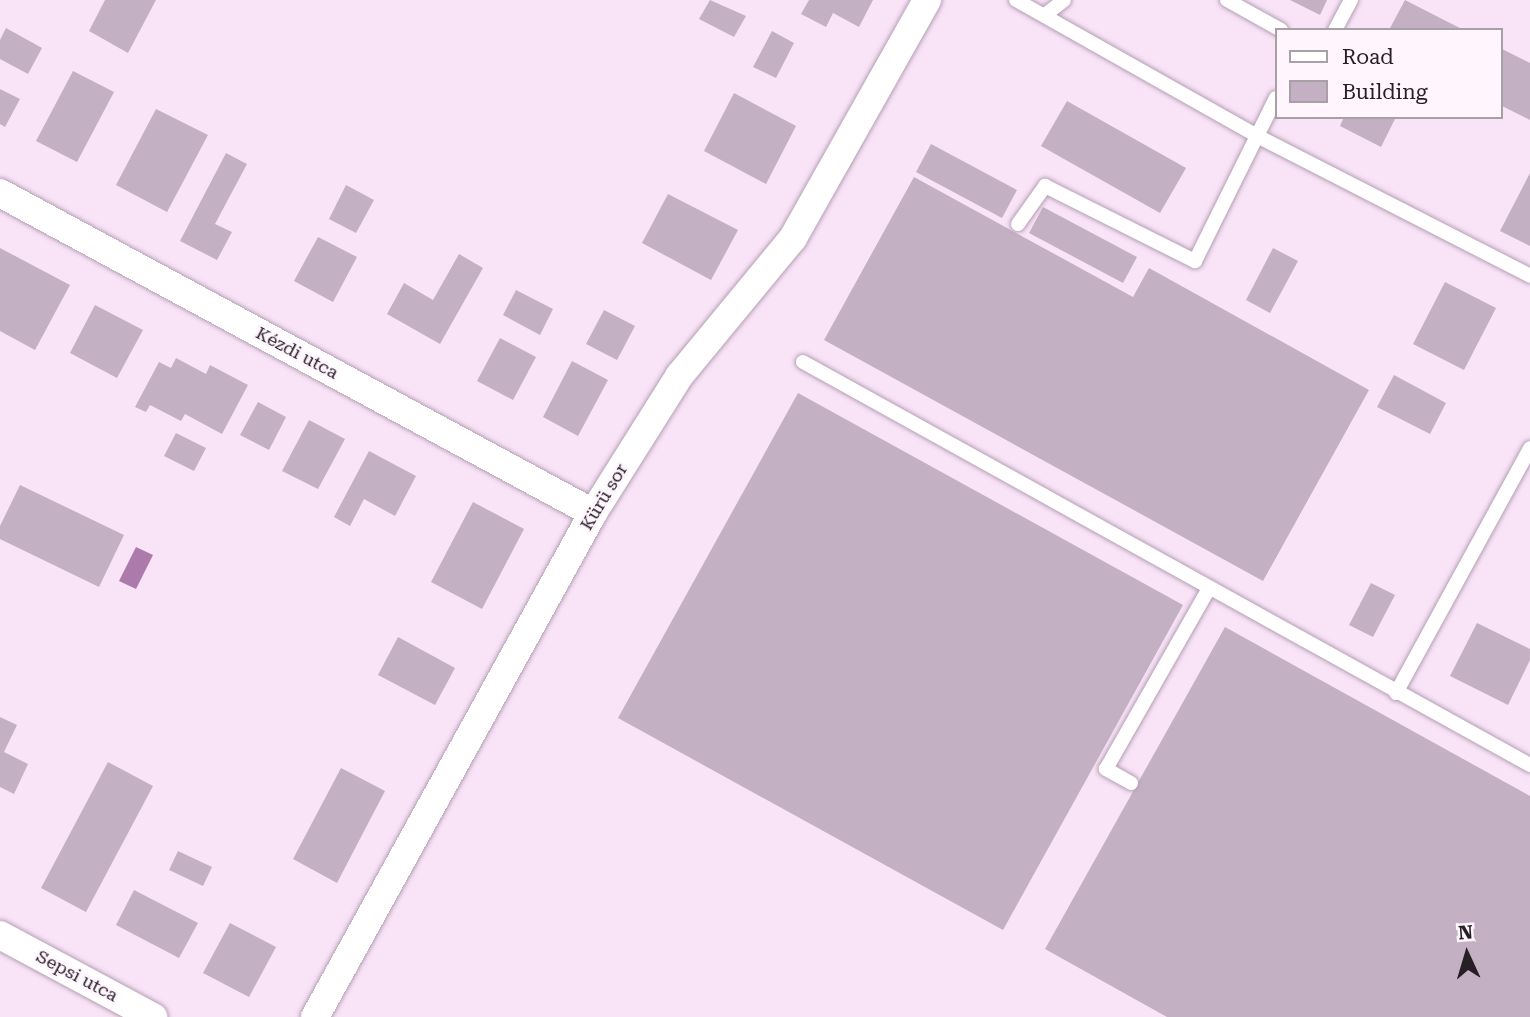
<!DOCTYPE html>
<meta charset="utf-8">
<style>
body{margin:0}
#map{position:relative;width:1530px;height:1017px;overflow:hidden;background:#f9e3f7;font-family:"Roboto Serif",serif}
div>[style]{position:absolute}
.water>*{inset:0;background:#ac7bab}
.building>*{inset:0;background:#c4b0c3}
.roads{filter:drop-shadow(0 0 2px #b49fb3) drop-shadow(0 0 2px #b49fb3)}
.lane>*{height:14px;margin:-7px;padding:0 7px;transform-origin:7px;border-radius:7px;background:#fff}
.street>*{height:28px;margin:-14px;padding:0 14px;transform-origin:14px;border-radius:14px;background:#fff}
span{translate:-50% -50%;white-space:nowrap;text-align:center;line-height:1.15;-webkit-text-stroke:5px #fef5fd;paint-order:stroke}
.street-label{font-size:18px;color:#261f26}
.legend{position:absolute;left:1275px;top:28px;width:228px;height:91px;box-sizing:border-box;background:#fef5fd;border:2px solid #a89fa7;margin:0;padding:9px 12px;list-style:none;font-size:21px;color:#261f26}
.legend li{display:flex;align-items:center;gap:14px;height:35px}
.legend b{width:35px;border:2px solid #a89fa7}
.north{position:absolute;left:1432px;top:919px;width:70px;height:70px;-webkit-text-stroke:5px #fef5fd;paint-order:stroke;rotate:356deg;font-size:19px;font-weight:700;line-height:28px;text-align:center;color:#261f26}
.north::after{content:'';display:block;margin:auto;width:24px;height:32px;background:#261f26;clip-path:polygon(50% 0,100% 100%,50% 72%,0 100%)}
</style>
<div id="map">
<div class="water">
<div style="clip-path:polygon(136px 547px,153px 555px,136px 589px,119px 581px)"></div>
</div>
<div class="building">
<div style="clip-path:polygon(105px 0,156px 0,128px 53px,89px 31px)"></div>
<div style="clip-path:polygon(710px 0,746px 16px,734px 37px,699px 19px)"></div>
<div style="clip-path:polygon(809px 0,873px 0,859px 27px,833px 13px,826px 27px,801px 14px)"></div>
<div style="clip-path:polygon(1290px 0,1327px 0,1320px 15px)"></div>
<div style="clip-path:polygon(1405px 0,1446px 21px,1464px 30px,1389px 30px)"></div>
<div style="clip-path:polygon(6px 28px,42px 48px,28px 74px,0 59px,0 40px)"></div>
<div style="clip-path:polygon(772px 31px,794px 43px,776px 78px,753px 67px)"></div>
<div style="clip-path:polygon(1500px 48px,1530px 63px,1530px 120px,1500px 105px)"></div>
<div style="clip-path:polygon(73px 71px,114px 92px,77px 162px,36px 141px)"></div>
<div style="clip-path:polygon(0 89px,20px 99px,5px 127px,0 124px)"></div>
<div style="clip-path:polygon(734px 93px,796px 126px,766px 184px,704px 151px)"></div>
<div style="clip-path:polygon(1067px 101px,1186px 168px,1160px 213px,1041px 146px)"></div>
<div style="clip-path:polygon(156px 109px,208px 135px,167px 212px,116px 185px)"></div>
<div style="clip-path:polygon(1344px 117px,1396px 117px,1381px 147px,1340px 126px)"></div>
<div style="clip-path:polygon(931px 144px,1017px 190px,1002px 218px,916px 172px)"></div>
<div style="clip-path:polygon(226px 153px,247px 164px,215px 224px,232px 232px,217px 260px,180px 241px)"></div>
<div style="clip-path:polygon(1530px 173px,1530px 246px,1500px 231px)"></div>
<div style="clip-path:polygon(914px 177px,1133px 297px,1149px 268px,1369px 390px,1263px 581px,824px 340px)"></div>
<div style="clip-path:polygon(346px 185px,374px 200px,356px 233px,329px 219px)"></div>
<div style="clip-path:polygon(668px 194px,738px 230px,711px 280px,642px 243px)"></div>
<div style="clip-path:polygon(1043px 207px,1137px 257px,1123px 283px,1029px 233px)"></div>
<div style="clip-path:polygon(318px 237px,357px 257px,333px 302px,294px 281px)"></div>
<div style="clip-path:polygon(0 248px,70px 285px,35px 350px,0 331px)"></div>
<div style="clip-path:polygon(1273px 248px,1298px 261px,1270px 313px,1246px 300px)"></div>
<div style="clip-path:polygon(459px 254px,483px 268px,440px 344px,387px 314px,404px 283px,433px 300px)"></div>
<div style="clip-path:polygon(1445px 282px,1496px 308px,1464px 370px,1413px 344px)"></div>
<div style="clip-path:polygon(516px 290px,553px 309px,540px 335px,503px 315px)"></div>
<div style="clip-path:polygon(95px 305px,143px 330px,117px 378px,70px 353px)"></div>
<div style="clip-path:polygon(604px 310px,635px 326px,617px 360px,586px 344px)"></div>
<div style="clip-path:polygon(500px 338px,536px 357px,513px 400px,477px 381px)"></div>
<div style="clip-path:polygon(176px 358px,206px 374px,210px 365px,248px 385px,222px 434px,185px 414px,181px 421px,150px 405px,146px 412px,135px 407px,159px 362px,171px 368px)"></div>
<div style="clip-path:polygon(572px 361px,608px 380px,578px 436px,543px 417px)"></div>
<div style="clip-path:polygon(1394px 375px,1446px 403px,1430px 434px,1377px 407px)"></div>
<div style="clip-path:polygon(798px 393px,1183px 605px,1003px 930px,618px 718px)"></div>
<div style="clip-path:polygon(258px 402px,286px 417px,269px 450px,240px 435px)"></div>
<div style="clip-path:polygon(309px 420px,345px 439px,318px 489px,282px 471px)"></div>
<div style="clip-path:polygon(176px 433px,206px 448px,194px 471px,164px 456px)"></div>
<div style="clip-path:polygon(369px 451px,416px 476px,395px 516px,364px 499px,350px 526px,334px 517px)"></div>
<div style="clip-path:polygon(20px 485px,124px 535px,99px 587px,0 539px,0 526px)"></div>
<div style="clip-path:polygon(473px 502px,524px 529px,482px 609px,431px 582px)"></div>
<div style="clip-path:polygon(1371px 583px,1395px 595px,1373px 637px,1349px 625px)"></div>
<div style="clip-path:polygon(1477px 623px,1530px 649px,1530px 660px,1508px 705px,1450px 676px)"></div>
<div style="clip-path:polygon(1225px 627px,1530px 796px,1530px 1017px,1167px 1017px,1045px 949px)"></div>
<div style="clip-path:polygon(398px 637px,455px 668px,435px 705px,378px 675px)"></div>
<div style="clip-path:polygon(0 717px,17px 725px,4px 752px,28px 764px,14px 794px,0 787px)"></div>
<div style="clip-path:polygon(108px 762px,153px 786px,86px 912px,41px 888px)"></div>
<div style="clip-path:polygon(341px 768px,385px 791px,337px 883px,293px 859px)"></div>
<div style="clip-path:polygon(178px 851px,212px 867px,203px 886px,169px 870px)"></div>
<div style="clip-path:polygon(134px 890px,198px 923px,179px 958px,116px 925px)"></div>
<div style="clip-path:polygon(230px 923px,276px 947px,249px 997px,203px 973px)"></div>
</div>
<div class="roads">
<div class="lane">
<div style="left:1016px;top:0;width:277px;rotate:29.4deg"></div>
<div style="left:1257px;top:136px;width:307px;rotate:27.1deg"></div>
<div style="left:1227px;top:0;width:62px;rotate:29.1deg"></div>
<div style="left:1045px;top:15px;width:24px;rotate:-38deg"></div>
<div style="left:1335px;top:30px;width:34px;rotate:-62deg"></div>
<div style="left:1018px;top:224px;width:47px;rotate:-54.6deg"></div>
<div style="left:1045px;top:186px;width:168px;rotate:26.6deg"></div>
<div style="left:1195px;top:261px;width:182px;rotate:-63.6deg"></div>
<div style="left:803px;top:362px;width:831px;rotate:29deg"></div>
<div style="left:1396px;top:693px;width:279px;rotate:-61.3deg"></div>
<div style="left:1131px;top:783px;width:29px;rotate:-151deg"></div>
<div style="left:1106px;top:769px;width:206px;rotate:-60.3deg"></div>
</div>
<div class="street">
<div style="left:0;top:193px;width:674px;rotate:28.35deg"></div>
<div style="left:0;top:935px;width:174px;rotate:28.2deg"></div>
<div style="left:315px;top:1017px;width:576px;rotate:-61.12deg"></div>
<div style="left:593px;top:513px;width:163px;rotate:-57.8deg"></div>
<div style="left:680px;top:375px;width:178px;rotate:-50.5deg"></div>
<div style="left:793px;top:238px;width:273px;rotate:-60.6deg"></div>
</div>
</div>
<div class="street-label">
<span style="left:297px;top:353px;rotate:28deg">Kézdi utca</span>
<span style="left:604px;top:497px;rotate:-59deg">Kürü sor</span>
<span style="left:77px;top:976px;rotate:28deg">Sepsi utca</span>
</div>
<ul class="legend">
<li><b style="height:9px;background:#fff"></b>Road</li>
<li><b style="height:19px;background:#c4b0c3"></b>Building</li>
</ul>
<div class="north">N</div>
</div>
